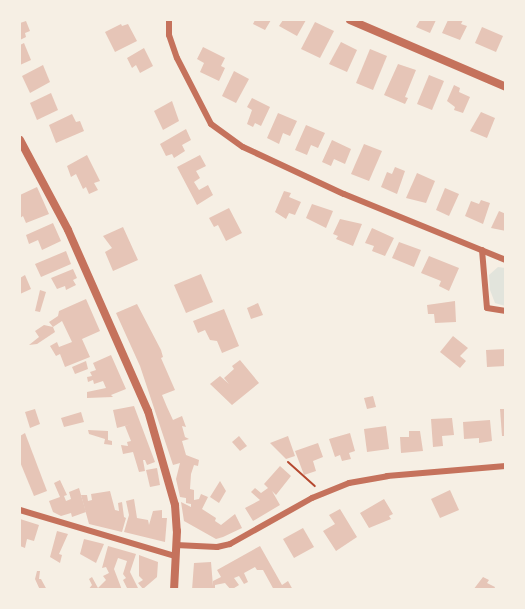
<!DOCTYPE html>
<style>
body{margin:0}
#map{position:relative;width:525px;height:609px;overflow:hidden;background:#f6efe4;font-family:"PT Sans",sans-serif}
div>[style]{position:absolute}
.green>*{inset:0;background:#e2e4dc}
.building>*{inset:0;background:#e6c5b7}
.path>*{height:2px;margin:-1px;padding:0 1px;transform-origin:1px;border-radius:1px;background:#b5482f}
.minor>*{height:6px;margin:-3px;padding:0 3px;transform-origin:3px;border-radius:3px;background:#c5725c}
.tertiary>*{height:8px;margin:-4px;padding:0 4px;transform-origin:4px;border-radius:4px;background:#c5725c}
span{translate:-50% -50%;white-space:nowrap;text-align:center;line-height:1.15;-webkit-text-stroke:6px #f6efe4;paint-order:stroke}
.frame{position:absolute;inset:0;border:21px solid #f6efe4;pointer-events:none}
</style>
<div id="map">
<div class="green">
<div style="clip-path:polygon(498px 267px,505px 268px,505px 306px,495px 303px,490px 290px,489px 275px)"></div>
</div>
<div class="building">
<div style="clip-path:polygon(255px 20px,271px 20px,265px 30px,253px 24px)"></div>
<div style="clip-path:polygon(283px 20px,306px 20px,297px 36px,279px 26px)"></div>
<div style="clip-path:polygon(420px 20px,436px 20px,430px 33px,416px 27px)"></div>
<div style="clip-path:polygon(448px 20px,463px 20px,461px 24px,467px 26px,460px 40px,442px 33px)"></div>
<div style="clip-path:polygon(26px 21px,30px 31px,25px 33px,26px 37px,20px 40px,20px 23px)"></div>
<div style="clip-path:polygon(315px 22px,334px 31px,320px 58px,301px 49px)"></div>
<div style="clip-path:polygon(121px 24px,122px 26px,128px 24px,137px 41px,115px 52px,105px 32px)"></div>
<div style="clip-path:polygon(482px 27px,503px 36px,496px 52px,475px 43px)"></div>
<div style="clip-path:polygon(341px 42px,357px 50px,347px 72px,329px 64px)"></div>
<div style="clip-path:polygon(24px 43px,31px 60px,20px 65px,20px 45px)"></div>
<div style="clip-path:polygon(203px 47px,225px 58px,221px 66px,225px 68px,219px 81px,200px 72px,204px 63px,197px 59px)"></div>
<div style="clip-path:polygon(144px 48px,153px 66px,140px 73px,136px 65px,132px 68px,127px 58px)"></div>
<div style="clip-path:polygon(370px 49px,387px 56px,373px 90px,356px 83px)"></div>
<div style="clip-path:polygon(398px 64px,416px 70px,405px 97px,408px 98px,405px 104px,384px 95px)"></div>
<div style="clip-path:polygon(43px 65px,50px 82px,30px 93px,22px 76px)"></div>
<div style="clip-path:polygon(234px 71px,249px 79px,236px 103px,222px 96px)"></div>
<div style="clip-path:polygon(429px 75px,444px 81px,432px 110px,417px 104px)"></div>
<div style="clip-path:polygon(454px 85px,460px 88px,459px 92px,470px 97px,463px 113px,454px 110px,455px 107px,447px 101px)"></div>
<div style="clip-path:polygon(51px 93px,58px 110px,37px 120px,30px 103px)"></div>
<div style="clip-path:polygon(252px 98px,270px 107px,261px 126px,255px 123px,253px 127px,247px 124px,252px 110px,247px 107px)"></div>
<div style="clip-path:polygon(172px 101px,179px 121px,163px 130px,154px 111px)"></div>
<div style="clip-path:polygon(481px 112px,495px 118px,487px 138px,470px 131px)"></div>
<div style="clip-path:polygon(278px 113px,297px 121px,290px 136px,283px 133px,279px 144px,267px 138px)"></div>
<div style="clip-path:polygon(72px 114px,76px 122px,80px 121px,84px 131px,56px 143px,49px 125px)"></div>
<div style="clip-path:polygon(306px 125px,325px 133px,318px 148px,311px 145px,307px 155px,295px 150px)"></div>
<div style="clip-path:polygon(186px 129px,191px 140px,182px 145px,185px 151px,174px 158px,172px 154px,166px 156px,160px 144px)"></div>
<div style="clip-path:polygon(332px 140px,351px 149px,345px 164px,334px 159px,331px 166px,322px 162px)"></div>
<div style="clip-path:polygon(364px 144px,382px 151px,369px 181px,351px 174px)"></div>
<div style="clip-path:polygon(87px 155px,100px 181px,94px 183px,98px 190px,89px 194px,86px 187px,83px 189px,76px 174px,71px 177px,67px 166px)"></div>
<div style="clip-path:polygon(200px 155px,206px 166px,196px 171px,200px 178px,194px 182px,199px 190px,208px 185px,213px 195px,197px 205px,177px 167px)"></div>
<div style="clip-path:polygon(395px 167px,405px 171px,397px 194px,381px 187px,387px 172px,392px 174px)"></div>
<div style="clip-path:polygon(417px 173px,435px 181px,426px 203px,406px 198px)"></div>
<div style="clip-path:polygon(37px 187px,49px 214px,26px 223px,23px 216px,20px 218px,20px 195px)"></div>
<div style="clip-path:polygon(445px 188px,459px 194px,449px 216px,436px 210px)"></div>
<div style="clip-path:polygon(284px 191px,291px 193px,289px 197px,301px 202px,295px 215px,289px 213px,286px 219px,275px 212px)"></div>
<div style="clip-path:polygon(481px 200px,490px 203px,483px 224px,465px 216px,471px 201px,479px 204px)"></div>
<div style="clip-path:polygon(312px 204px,333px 211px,326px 228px,306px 218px)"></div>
<div style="clip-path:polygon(229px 208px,242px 233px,226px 241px,218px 225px,214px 227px,209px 218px)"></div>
<div style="clip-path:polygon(499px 211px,506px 214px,506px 231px,491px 228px)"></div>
<div style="clip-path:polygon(340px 219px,362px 224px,353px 246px,336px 239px,338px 236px,333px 234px)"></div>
<div style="clip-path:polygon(53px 223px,61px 241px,42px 250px,38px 240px,29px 244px,26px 235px)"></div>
<div style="clip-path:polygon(123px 227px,138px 260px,113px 271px,105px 252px,112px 248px,103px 236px)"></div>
<div style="clip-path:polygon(372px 228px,394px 238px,385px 256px,372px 251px,374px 246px,365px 243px)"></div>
<div style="clip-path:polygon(399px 242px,421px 250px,414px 267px,392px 258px)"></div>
<div style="clip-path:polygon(66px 251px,71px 264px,41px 277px,35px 264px)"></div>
<div style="clip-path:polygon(429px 256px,459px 268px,449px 291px,439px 286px,441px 281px,421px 273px)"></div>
<div style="clip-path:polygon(73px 269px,77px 278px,73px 280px,76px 285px,66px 290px,65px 286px,57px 289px,51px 278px)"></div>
<div style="clip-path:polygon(201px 274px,213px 302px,186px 313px,174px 285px)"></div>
<div style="clip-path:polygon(25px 275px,31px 289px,20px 294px,20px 278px)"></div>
<div style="clip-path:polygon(40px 290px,46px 292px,40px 312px,35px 311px)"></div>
<div style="clip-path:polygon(86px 299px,100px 331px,82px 339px,90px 357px,65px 367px,60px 354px,56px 356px,50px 346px,57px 342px,59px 347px,72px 342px,62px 321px,53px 327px,55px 332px,37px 344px,29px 345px,39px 337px,35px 331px,44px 325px,53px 327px,49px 322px,58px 316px,59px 311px)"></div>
<div style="clip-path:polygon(455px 301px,456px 322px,435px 323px,434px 314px,428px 314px,427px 305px)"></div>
<div style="clip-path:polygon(258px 303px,263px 315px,251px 319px,247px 308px)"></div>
<div style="clip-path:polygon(137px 304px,161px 350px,163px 357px,161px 358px,175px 390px,162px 395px,167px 407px,173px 420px,182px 416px,186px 427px,182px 426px,185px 437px,189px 439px,182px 441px,186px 455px,199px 460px,198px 466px,194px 465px,191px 474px,190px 489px,194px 490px,194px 500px,199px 499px,201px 494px,208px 497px,202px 509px,216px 518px,215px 521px,221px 525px,235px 514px,242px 528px,223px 537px,216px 539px,184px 521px,181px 502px,191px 507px,191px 504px,186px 503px,186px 498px,180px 497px,176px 479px,180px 463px,173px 465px,140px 366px,116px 313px)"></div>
<div style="clip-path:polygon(224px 309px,239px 346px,222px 353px,217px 341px,210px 340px,205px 330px,198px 333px,193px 321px)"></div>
<div style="clip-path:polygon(453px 336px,468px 348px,460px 356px,466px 361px,460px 368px,440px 352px)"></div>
<div style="clip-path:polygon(506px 349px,506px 366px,487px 367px,486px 350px)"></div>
<div style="clip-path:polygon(111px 355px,126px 389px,111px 395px,113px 397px,87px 398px,87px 392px,106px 388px,103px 381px,94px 384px,93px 380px,88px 382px,87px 377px,92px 376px,90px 372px,96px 370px,93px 363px)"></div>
<div style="clip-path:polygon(240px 360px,259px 383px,232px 405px,210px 384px,220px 376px,229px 384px,224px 378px,234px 369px,232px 366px)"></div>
<div style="clip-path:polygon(86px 361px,88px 369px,75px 374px,72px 367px)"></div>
<div style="clip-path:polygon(373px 396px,376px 407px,367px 409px,364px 398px)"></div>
<div style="clip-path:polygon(134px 406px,155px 462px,147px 465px,145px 460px,143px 460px,145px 471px,139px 472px,133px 452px,123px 454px,121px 445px,128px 446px,127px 442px,131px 441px,125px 426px,132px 424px,117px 428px,113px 410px)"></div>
<div style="clip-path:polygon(35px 409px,40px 424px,30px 428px,25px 412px)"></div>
<div style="clip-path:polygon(500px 409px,506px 409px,506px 436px,502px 436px)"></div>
<div style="clip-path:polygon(81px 412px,84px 422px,64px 427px,61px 418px)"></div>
<div style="clip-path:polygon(452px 418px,454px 435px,442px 436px,443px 446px,433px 447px,431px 419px)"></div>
<div style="clip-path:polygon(490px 420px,492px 441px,479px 443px,479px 438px,464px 439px,463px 422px)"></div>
<div style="clip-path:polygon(386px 426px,389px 449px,367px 452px,364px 429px)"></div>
<div style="clip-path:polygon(88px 430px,108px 431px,108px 440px,112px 441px,112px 445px,104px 444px,105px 439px,89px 434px)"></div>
<div style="clip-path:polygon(409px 431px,420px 431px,423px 451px,401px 453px,400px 437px,409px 437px)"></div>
<div style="clip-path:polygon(25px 433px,47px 491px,34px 496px,20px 462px,20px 436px)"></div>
<div style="clip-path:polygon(350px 433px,355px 451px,349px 453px,351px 459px,342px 461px,340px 455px,335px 457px,329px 439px)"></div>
<div style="clip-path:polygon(239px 436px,247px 446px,240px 451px,232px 442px)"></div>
<div style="clip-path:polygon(288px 436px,295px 456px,286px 459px,270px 443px)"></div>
<div style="clip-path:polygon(318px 443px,323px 457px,313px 461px,316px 471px,304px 475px,295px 451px)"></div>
<div style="clip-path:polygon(280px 466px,291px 476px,276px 495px,272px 491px,280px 505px,253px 521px,245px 508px,260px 500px,251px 492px,255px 488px,261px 493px,268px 488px,264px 484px)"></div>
<div style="clip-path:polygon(157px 468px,160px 485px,150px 487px,146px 470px)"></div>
<div style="clip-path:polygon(60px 480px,67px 495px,64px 496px,66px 501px,71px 499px,69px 492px,79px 488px,86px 512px,72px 517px,71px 513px,61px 516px,53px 512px,49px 501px,60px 497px,54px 483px)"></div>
<div style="clip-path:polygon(220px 481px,226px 491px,219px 503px,210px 497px)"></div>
<div style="clip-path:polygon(450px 490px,459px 510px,440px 518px,431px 499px)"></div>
<div style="clip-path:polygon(110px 491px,115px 510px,119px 511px,118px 503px,122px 502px,124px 517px,126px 518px,122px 532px,89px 524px,81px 495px,87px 495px,88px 501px,92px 500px,91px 494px)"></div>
<div style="clip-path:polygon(134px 499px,137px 518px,148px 520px,149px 525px,153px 511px,162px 510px,162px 518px,167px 518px,165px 542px,124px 532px,129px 515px,126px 501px)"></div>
<div style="clip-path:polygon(384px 499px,393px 514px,389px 516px,391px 519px,369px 528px,360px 513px)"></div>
<div style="clip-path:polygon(340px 509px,357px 537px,336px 551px,323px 531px,335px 524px,329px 515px)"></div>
<div style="clip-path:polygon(20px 519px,39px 525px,34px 541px,27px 539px,25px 548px,20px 546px)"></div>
<div style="clip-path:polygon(303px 528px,314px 547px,294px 558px,283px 539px)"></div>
<div style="clip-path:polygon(57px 531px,68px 534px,59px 554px,62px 555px,60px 563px,50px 557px)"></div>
<div style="clip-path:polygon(84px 539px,104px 544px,96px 563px,80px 554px)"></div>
<div style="clip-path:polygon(108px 546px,136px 554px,130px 572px,139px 590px,128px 590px,123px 580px,126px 578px,123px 574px,127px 561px,118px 558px,114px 569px,122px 590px,88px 590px,92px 585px,89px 579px,92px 577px,98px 588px,106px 580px,103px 576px,109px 573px,106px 567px,102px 568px)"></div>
<div style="clip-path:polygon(260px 546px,282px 585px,288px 581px,293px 590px,274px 590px,263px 570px,257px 570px,255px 567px,244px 573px,248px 582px,244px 584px,239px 576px,234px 578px,239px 585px,231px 590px,225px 583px,215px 585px,215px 590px,192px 590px,194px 563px,211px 562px,213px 586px,213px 581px,221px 577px,217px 570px)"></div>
<div style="clip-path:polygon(139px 555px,158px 562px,157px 577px,143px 589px,138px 583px,143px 580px,139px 576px)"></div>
<div style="clip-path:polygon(37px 571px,40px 571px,39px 579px,41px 579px,47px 590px,40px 590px,35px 579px)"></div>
<div style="clip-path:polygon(483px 577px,489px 580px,487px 583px,495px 587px,494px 590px,473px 590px)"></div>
</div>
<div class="path">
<div style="left:288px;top:462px;width:36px;rotate:42deg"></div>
</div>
<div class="minor">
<div style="left:169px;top:20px;width:15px;rotate:90deg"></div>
<div style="left:169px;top:35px;width:24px;rotate:71deg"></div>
<div style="left:177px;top:58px;width:74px;rotate:62.7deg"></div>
<div style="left:211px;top:124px;width:39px;rotate:36deg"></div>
<div style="left:243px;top:147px;width:111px;rotate:25deg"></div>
<div style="left:344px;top:194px;width:175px;rotate:22.2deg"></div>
<div style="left:482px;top:250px;width:58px;rotate:85.1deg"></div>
<div style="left:487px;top:308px;width:19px;rotate:9deg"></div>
<div style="left:20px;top:510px;width:162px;rotate:16.5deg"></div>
<div style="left:176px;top:545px;width:41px;rotate:2.8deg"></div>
<div style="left:217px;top:547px;width:13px;rotate:-13deg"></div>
<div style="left:230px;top:544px;width:94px;rotate:-29.3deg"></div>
<div style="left:312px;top:498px;width:40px;rotate:-22deg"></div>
<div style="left:349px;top:483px;width:39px;rotate:-10deg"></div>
<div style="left:387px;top:476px;width:119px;rotate:-4.8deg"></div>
</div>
<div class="tertiary">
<div style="left:350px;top:20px;width:170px;rotate:23.2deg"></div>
<div style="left:20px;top:140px;width:102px;rotate:61.9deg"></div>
<div style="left:68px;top:230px;width:198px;rotate:66.2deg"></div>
<div style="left:148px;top:411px;width:98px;rotate:74deg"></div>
<div style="left:175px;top:505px;width:26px;rotate:86deg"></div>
<div style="left:177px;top:531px;width:59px;rotate:92.9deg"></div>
</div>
<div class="frame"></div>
</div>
